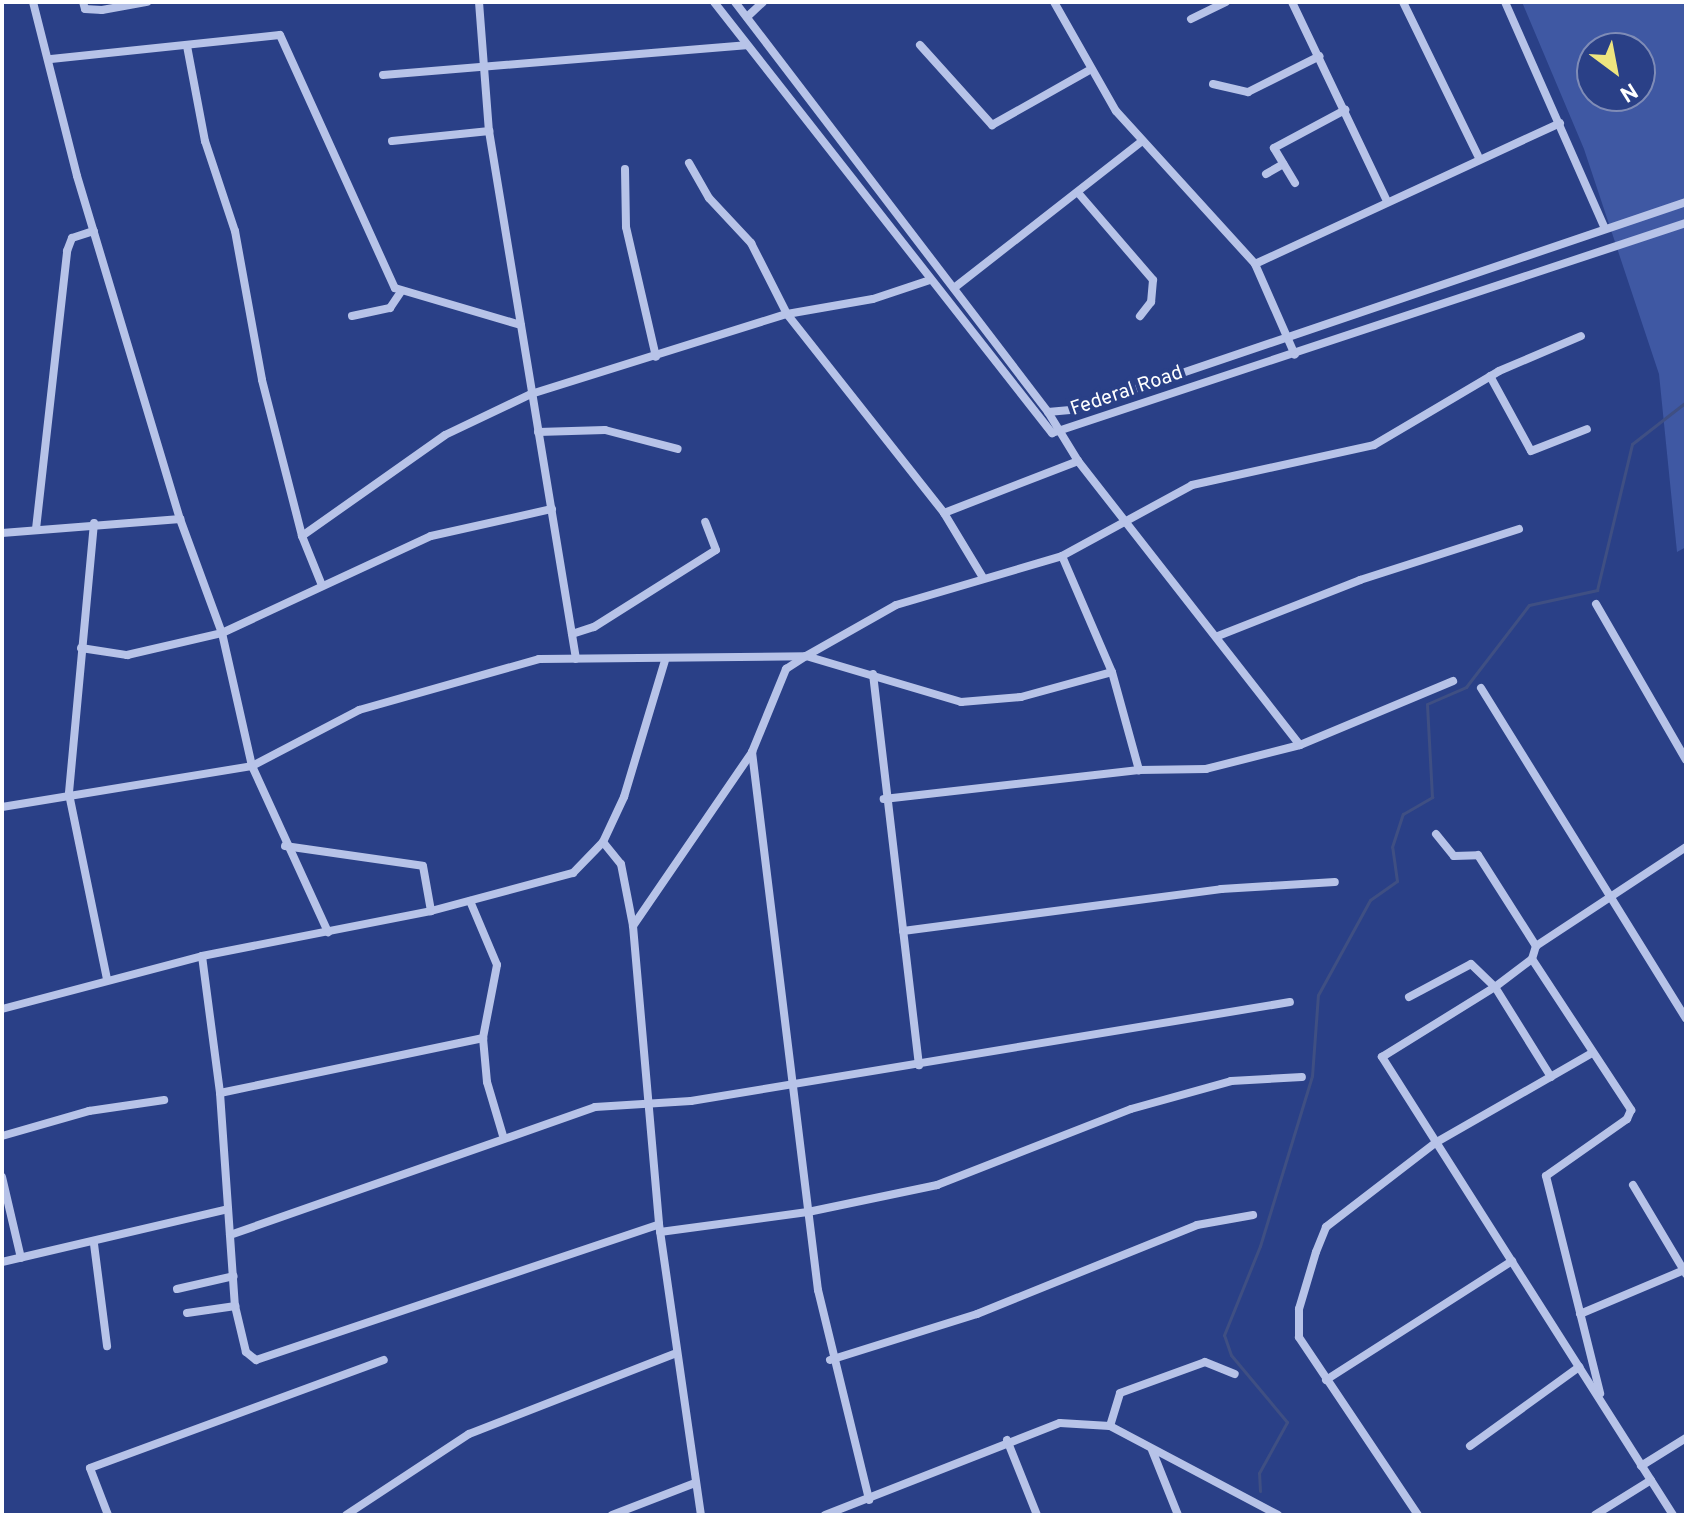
<!DOCTYPE html>
<style>
body{margin:0}
#map{position:relative;width:1688px;height:1517px;overflow:hidden;background:#2a4087;font-family:Overpass,sans-serif}
div>[style]{position:absolute}
.green>*{inset:0;background:#3f58a3}
.stream>*{height:3px;margin:-1.5px;padding:0 1.5px;transform-origin:1.5px;border-radius:1.5px;background:#3f4f83}
.street>*{height:8px;margin:-4px;padding:0 4px;transform-origin:4px;border-radius:4px;background:#b7c3e8}
span{translate:-50% -50%;white-space:nowrap;text-align:center;line-height:1.15;-webkit-text-stroke:8px #2a4087;paint-order:stroke}
.street-label{font-size:20px;color:#fff}
.frame{position:absolute;inset:0;border:4px solid #fff;pointer-events:none}
.north{position:absolute;left:1576px;top:32px;width:80px;height:80px;box-sizing:border-box;background:#2a4087;border:2px solid #7f8cb7;border-radius:50%;rotate:148deg;font-size:22px;font-weight:700;line-height:32px;text-align:center;color:#fff}
.north::after{content:'';display:block;margin:auto;width:28px;height:36px;background:#eee57f;clip-path:polygon(50% 0,100% 100%,50% 72%,0 100%)}
</style>
<div id="map">
<div class="green">
<div style="clip-path:polygon(evenodd,1522px 2px,1686px 2px,1686px 547px,1677px 552px,1659px 374px,1584px 149px,1522px 2px,1592px 48px,1640px 48px,1640px 96px,1592px 96px,1592px 48px)"></div>
</div>
<div class="stream">
<div style="left:1260px;top:1491px;width:18px;rotate:-93deg"></div>
<div style="left:1259px;top:1473px;width:58px;rotate:-61.2deg"></div>
<div style="left:1287px;top:1422px;width:87px;rotate:-129.9deg"></div>
<div style="left:1231px;top:1355px;width:21px;rotate:-109deg"></div>
<div style="left:1224px;top:1335px;width:96px;rotate:-68deg"></div>
<div style="left:1260px;top:1246px;width:178px;rotate:-73deg"></div>
<div style="left:1312px;top:1076px;width:81px;rotate:-85.8deg"></div>
<div style="left:1318px;top:995px;width:108px;rotate:-61.3deg"></div>
<div style="left:1370px;top:900px;width:33px;rotate:-35deg"></div>
<div style="left:1397px;top:881px;width:34px;rotate:-98deg"></div>
<div style="left:1392px;top:847px;width:35px;rotate:-72deg"></div>
<div style="left:1403px;top:814px;width:34px;rotate:-30deg"></div>
<div style="left:1432px;top:797px;width:93px;rotate:-93.1deg"></div>
<div style="left:1427px;top:704px;width:43px;rotate:-23.6deg"></div>
<div style="left:1466px;top:687px;width:103px;rotate:-52.5deg"></div>
<div style="left:1529px;top:605px;width:70px;rotate:-12.4deg"></div>
<div style="left:1597px;top:590px;width:150px;rotate:-76.5deg"></div>
<div style="left:1632px;top:444px;width:68px;rotate:-37.9deg"></div>
</div>
<div class="street">
<div style="left:33px;top:2px;width:179px;rotate:75.8deg"></div>
<div style="left:77px;top:176px;width:358px;rotate:73.3deg"></div>
<div style="left:180px;top:519px;width:121px;rotate:69.8deg"></div>
<div style="left:222px;top:633px;width:136px;rotate:77.3deg"></div>
<div style="left:252px;top:766px;width:183px;rotate:65.4deg"></div>
<div style="left:83px;top:2px;width:7px;rotate:74deg"></div>
<div style="left:85px;top:9px;width:17px;rotate:3deg"></div>
<div style="left:102px;top:10px;width:46px;rotate:-10.1deg"></div>
<div style="left:479px;top:2px;width:129px;rotate:85.6deg"></div>
<div style="left:489px;top:131px;width:535px;rotate:80.64deg"></div>
<div style="left:714px;top:2px;width:548px;rotate:51.9deg"></div>
<div style="left:1052px;top:433px;width:668px;rotate:-18.33deg"></div>
<div style="left:735px;top:2px;width:516px;rotate:52.64deg"></div>
<div style="left:1048px;top:412px;width:57px;rotate:58.5deg"></div>
<div style="left:1078px;top:461px;width:360px;rotate:52deg"></div>
<div style="left:1300px;top:745px;width:97px;rotate:165.7deg"></div>
<div style="left:1206px;top:769px;width:67px;rotate:179.1deg"></div>
<div style="left:1139px;top:770px;width:257px;rotate:173.5deg"></div>
<div style="left:1054px;top:2px;width:125px;rotate:60.4deg"></div>
<div style="left:1116px;top:111px;width:207px;rotate:47.7deg"></div>
<div style="left:1255px;top:264px;width:336px;rotate:-24.8deg"></div>
<div style="left:1292px;top:2px;width:218px;rotate:64.5deg"></div>
<div style="left:1403px;top:2px;width:171px;rotate:64deg"></div>
<div style="left:1505px;top:2px;width:248px;rotate:66.2deg"></div>
<div style="left:747px;top:17px;width:22px;rotate:-43deg"></div>
<div style="left:1191px;top:19px;width:39px;rotate:-26deg"></div>
<div style="left:920px;top:45px;width:108px;rotate:48deg"></div>
<div style="left:992px;top:125px;width:110px;rotate:-29.4deg"></div>
<div style="left:187px;top:46px;width:97px;rotate:79.3deg"></div>
<div style="left:205px;top:141px;width:95px;rotate:71.6deg"></div>
<div style="left:235px;top:231px;width:151px;rotate:79.7deg"></div>
<div style="left:262px;top:380px;width:161px;rotate:75.6deg"></div>
<div style="left:302px;top:536px;width:51px;rotate:68deg"></div>
<div style="left:51px;top:59px;width:230px;rotate:-6deg"></div>
<div style="left:280px;top:35px;width:278px;rotate:65.6deg"></div>
<div style="left:395px;top:288px;width:131px;rotate:16.4deg"></div>
<div style="left:383px;top:75px;width:364px;rotate:-4.7deg"></div>
<div style="left:1213px;top:84px;width:36px;rotate:13deg"></div>
<div style="left:1248px;top:92px;width:80px;rotate:-26.6deg"></div>
<div style="left:392px;top:141px;width:98px;rotate:-5.9deg"></div>
<div style="left:689px;top:163px;width:40px;rotate:60.3deg"></div>
<div style="left:709px;top:198px;width:62px;rotate:47deg"></div>
<div style="left:751px;top:243px;width:80px;rotate:63.1deg"></div>
<div style="left:787px;top:314px;width:253px;rotate:51.7deg"></div>
<div style="left:944px;top:513px;width:74px;rotate:58.9deg"></div>
<div style="left:625px;top:169px;width:58px;rotate:89deg"></div>
<div style="left:626px;top:227px;width:133px;rotate:77deg"></div>
<div style="left:1266px;top:174px;width:20px;rotate:-30deg"></div>
<div style="left:1295px;top:183px;width:41px;rotate:-121deg"></div>
<div style="left:1274px;top:148px;width:81px;rotate:-28.2deg"></div>
<div style="left:1080px;top:195px;width:112px;rotate:49.3deg"></div>
<div style="left:1153px;top:280px;width:22px;rotate:95deg"></div>
<div style="left:1151px;top:302px;width:18px;rotate:128deg"></div>
<div style="left:1255px;top:264px;width:99px;rotate:66.3deg"></div>
<div style="left:954px;top:288px;width:239px;rotate:-38deg"></div>
<div style="left:352px;top:316px;width:39px;rotate:-12deg"></div>
<div style="left:390px;top:308px;width:18px;rotate:-56deg"></div>
<div style="left:1490px;top:376px;width:85px;rotate:61.3deg"></div>
<div style="left:1531px;top:451px;width:60px;rotate:-21.4deg"></div>
<div style="left:1048px;top:412px;width:25px;rotate:-5deg"></div>
<div style="left:1073px;top:410px;width:647px;rotate:-18.74deg"></div>
<div style="left:538px;top:432px;width:67px;rotate:-1.7deg"></div>
<div style="left:605px;top:430px;width:75px;rotate:14.6deg"></div>
<div style="left:944px;top:513px;width:144px;rotate:-21.2deg"></div>
<div style="left:94px;top:523px;width:272px;rotate:95.3deg"></div>
<div style="left:69px;top:794px;width:189px;rotate:78.4deg"></div>
<div style="left:36px;top:529px;width:280px;rotate:-83.6deg"></div>
<div style="left:67px;top:251px;width:14px;rotate:-69deg"></div>
<div style="left:72px;top:238px;width:23px;rotate:-18deg"></div>
<div style="left:2px;top:533px;width:179px;rotate:-4.5deg"></div>
<div style="left:302px;top:536px;width:175px;rotate:-35.2deg"></div>
<div style="left:445px;top:435px;width:95px;rotate:-25.5deg"></div>
<div style="left:531px;top:394px;width:268px;rotate:-17.4deg"></div>
<div style="left:787px;top:314px;width:87px;rotate:-9.9deg"></div>
<div style="left:873px;top:299px;width:60px;rotate:-18.4deg"></div>
<div style="left:1062px;top:556px;width:126px;rotate:66.7deg"></div>
<div style="left:1112px;top:672px;width:102px;rotate:74.6deg"></div>
<div style="left:1596px;top:604px;width:180px;rotate:60deg"></div>
<div style="left:572px;top:634px;width:23px;rotate:-18deg"></div>
<div style="left:594px;top:627px;width:144px;rotate:-32.3deg"></div>
<div style="left:716px;top:550px;width:30px;rotate:-111deg"></div>
<div style="left:1218px;top:636px;width:153px;rotate:-21.5deg"></div>
<div style="left:1360px;top:580px;width:167px;rotate:-17.8deg"></div>
<div style="left:81px;top:648px;width:47px;rotate:8.7deg"></div>
<div style="left:127px;top:655px;width:98px;rotate:-13deg"></div>
<div style="left:222px;top:633px;width:230px;rotate:-24.9deg"></div>
<div style="left:431px;top:536px;width:124px;rotate:-12.6deg"></div>
<div style="left:873px;top:674px;width:394px;rotate:83.3deg"></div>
<div style="left:1481px;top:688px;width:389px;rotate:58.2deg"></div>
<div style="left:1300px;top:745px;width:166px;rotate:-22.7deg"></div>
<div style="left:752px;top:752px;width:542px;rotate:83.01deg"></div>
<div style="left:818px;top:1290px;width:216px;rotate:76.3deg"></div>
<div style="left:2px;top:807px;width:253px;rotate:-9.3deg"></div>
<div style="left:252px;top:766px;width:121px;rotate:-27.6deg"></div>
<div style="left:359px;top:710px;width:187px;rotate:-15.8deg"></div>
<div style="left:539px;top:659px;width:267px;rotate:-0.6deg"></div>
<div style="left:806px;top:656px;width:162px;rotate:16.5deg"></div>
<div style="left:961px;top:702px;width:60px;rotate:-4.8deg"></div>
<div style="left:1021px;top:697px;width:94px;rotate:-15.4deg"></div>
<div style="left:1436px;top:834px;width:28px;rotate:51deg"></div>
<div style="left:1454px;top:856px;width:24px;rotate:-2deg"></div>
<div style="left:1478px;top:855px;width:108px;rotate:57.5deg"></div>
<div style="left:603px;top:842px;width:28px;rotate:51deg"></div>
<div style="left:621px;top:864px;width:63px;rotate:79deg"></div>
<div style="left:633px;top:926px;width:299px;rotate:85deg"></div>
<div style="left:659px;top:1224px;width:294px;rotate:81.8deg"></div>
<div style="left:285px;top:846px;width:139px;rotate:8.2deg"></div>
<div style="left:423px;top:866px;width:46px;rotate:79.9deg"></div>
<div style="left:470px;top:901px;width:69px;rotate:67.1deg"></div>
<div style="left:497px;top:965px;width:74px;rotate:100.9deg"></div>
<div style="left:633px;top:926px;width:211px;rotate:-55.6deg"></div>
<div style="left:752px;top:752px;width:90px;rotate:-67.7deg"></div>
<div style="left:786px;top:669px;width:24px;rotate:-33deg"></div>
<div style="left:806px;top:656px;width:103px;rotate:-29.5deg"></div>
<div style="left:896px;top:605px;width:173px;rotate:-16.4deg"></div>
<div style="left:1062px;top:556px;width:148px;rotate:-28.6deg"></div>
<div style="left:1192px;top:485px;width:186px;rotate:-12.4deg"></div>
<div style="left:1374px;top:445px;width:145px;rotate:-30.6deg"></div>
<div style="left:1499px;top:371px;width:89px;rotate:-23.1deg"></div>
<div style="left:903px;top:931px;width:321px;rotate:-7.5deg"></div>
<div style="left:1221px;top:889px;width:114px;rotate:-3.5deg"></div>
<div style="left:202px;top:956px;width:138px;rotate:82.5deg"></div>
<div style="left:220px;top:1093px;width:214px;rotate:86deg"></div>
<div style="left:235px;top:1306px;width:47px;rotate:76.6deg"></div>
<div style="left:246px;top:1352px;width:13px;rotate:39deg"></div>
<div style="left:256px;top:1360px;width:425px;rotate:-18.6deg"></div>
<div style="left:1532px;top:959px;width:181px;rotate:56.7deg"></div>
<div style="left:1631px;top:1110px;width:10px;rotate:114deg"></div>
<div style="left:1627px;top:1119px;width:99px;rotate:144.9deg"></div>
<div style="left:1546px;top:1176px;width:224px;rotate:76deg"></div>
<div style="left:1409px;top:997px;width:70px;rotate:-28deg"></div>
<div style="left:1471px;top:964px;width:33px;rotate:44deg"></div>
<div style="left:1495px;top:987px;width:106px;rotate:58.1deg"></div>
<div style="left:2px;top:1009px;width:207px;rotate:-14.8deg"></div>
<div style="left:202px;top:956px;width:233px;rotate:-11.1deg"></div>
<div style="left:431px;top:911px;width:147px;rotate:-15deg"></div>
<div style="left:573px;top:873px;width:43px;rotate:-45.9deg"></div>
<div style="left:603px;top:842px;width:50px;rotate:-65deg"></div>
<div style="left:624px;top:797px;width:143px;rotate:-73.3deg"></div>
<div style="left:220px;top:1093px;width:269px;rotate:-11.8deg"></div>
<div style="left:483px;top:1038px;width:44px;rotate:84.8deg"></div>
<div style="left:487px;top:1082px;width:59px;rotate:73.4deg"></div>
<div style="left:2px;top:1136px;width:91px;rotate:-16deg"></div>
<div style="left:89px;top:1111px;width:76px;rotate:-8.3deg"></div>
<div style="left:2px;top:1177px;width:83px;rotate:76.8deg"></div>
<div style="left:1633px;top:1185px;width:104px;rotate:59.2deg"></div>
<div style="left:660px;top:1232px;width:149px;rotate:-7.7deg"></div>
<div style="left:808px;top:1212px;width:132px;rotate:-11.8deg"></div>
<div style="left:937px;top:1185px;width:208px;rotate:-21.4deg"></div>
<div style="left:1131px;top:1109px;width:104px;rotate:-15.6deg"></div>
<div style="left:1231px;top:1081px;width:71px;rotate:-3.2deg"></div>
<div style="left:230px;top:1235px;width:387px;rotate:-19.3deg"></div>
<div style="left:595px;top:1107px;width:96px;rotate:-3.6deg"></div>
<div style="left:691px;top:1101px;width:607px;rotate:-9.38deg"></div>
<div style="left:94px;top:1244px;width:103px;rotate:82.7deg"></div>
<div style="left:2px;top:1262px;width:232px;rotate:-13.2deg"></div>
<div style="left:177px;top:1289px;width:58px;rotate:-12.8deg"></div>
<div style="left:187px;top:1313px;width:49px;rotate:-8.3deg"></div>
<div style="left:1580px;top:1314px;width:113px;rotate:-22.9deg"></div>
<div style="left:830px;top:1360px;width:154px;rotate:-17.4deg"></div>
<div style="left:977px;top:1314px;width:237px;rotate:-22deg"></div>
<div style="left:1197px;top:1225px;width:57px;rotate:-10.1deg"></div>
<div style="left:1326px;top:1380px;width:221px;rotate:-32.6deg"></div>
<div style="left:1110px;top:1426px;width:34px;rotate:-73deg"></div>
<div style="left:1120px;top:1393px;width:90px;rotate:-20deg"></div>
<div style="left:1205px;top:1362px;width:32px;rotate:22deg"></div>
<div style="left:1007px;top:1440px;width:81px;rotate:68.2deg"></div>
<div style="left:1470px;top:1446px;width:135px;rotate:-35.9deg"></div>
<div style="left:1152px;top:1450px;width:70px;rotate:68.2deg"></div>
<div style="left:1641px;top:1466px;width:53px;rotate:-31.9deg"></div>
<div style="left:108px;top:1515px;width:50px;rotate:-111deg"></div>
<div style="left:90px;top:1468px;width:313px;rotate:-20.2deg"></div>
<div style="left:346px;top:1515px;width:147px;rotate:-33.4deg"></div>
<div style="left:469px;top:1434px;width:220px;rotate:-21.3deg"></div>
<div style="left:612px;top:1515px;width:89px;rotate:-21.1deg"></div>
<div style="left:825px;top:1515px;width:252px;rotate:-21.4deg"></div>
<div style="left:1060px;top:1423px;width:50px;rotate:3.4deg"></div>
<div style="left:1110px;top:1426px;width:190px;rotate:27.9deg"></div>
<div style="left:1418px;top:1515px;width:214px;rotate:-123.8deg"></div>
<div style="left:1299px;top:1337px;width:28px;rotate:-90deg"></div>
<div style="left:1299px;top:1309px;width:59px;rotate:-73.4deg"></div>
<div style="left:1316px;top:1252px;width:27px;rotate:-68deg"></div>
<div style="left:1326px;top:1227px;width:138px;rotate:-37.6deg"></div>
<div style="left:1435px;top:1143px;width:181px;rotate:-29.8deg"></div>
<div style="left:1595px;top:1515px;width:66px;rotate:-32deg"></div>
<div style="left:1673px;top:1515px;width:543px;rotate:-122.43deg"></div>
<div style="left:1382px;top:1057px;width:133px;rotate:-31.8deg"></div>
<div style="left:1495px;top:987px;width:46px;rotate:-37.1deg"></div>
<div style="left:1532px;top:959px;width:14px;rotate:-73deg"></div>
<div style="left:1536px;top:946px;width:180px;rotate:-33.4deg"></div>
</div>
<div class="street-label">
<span style="left:1127px;top:392px;rotate:-19deg">Federal Road</span>
</div>
<div class="frame"></div>
<div class="north">N</div>
</div>
